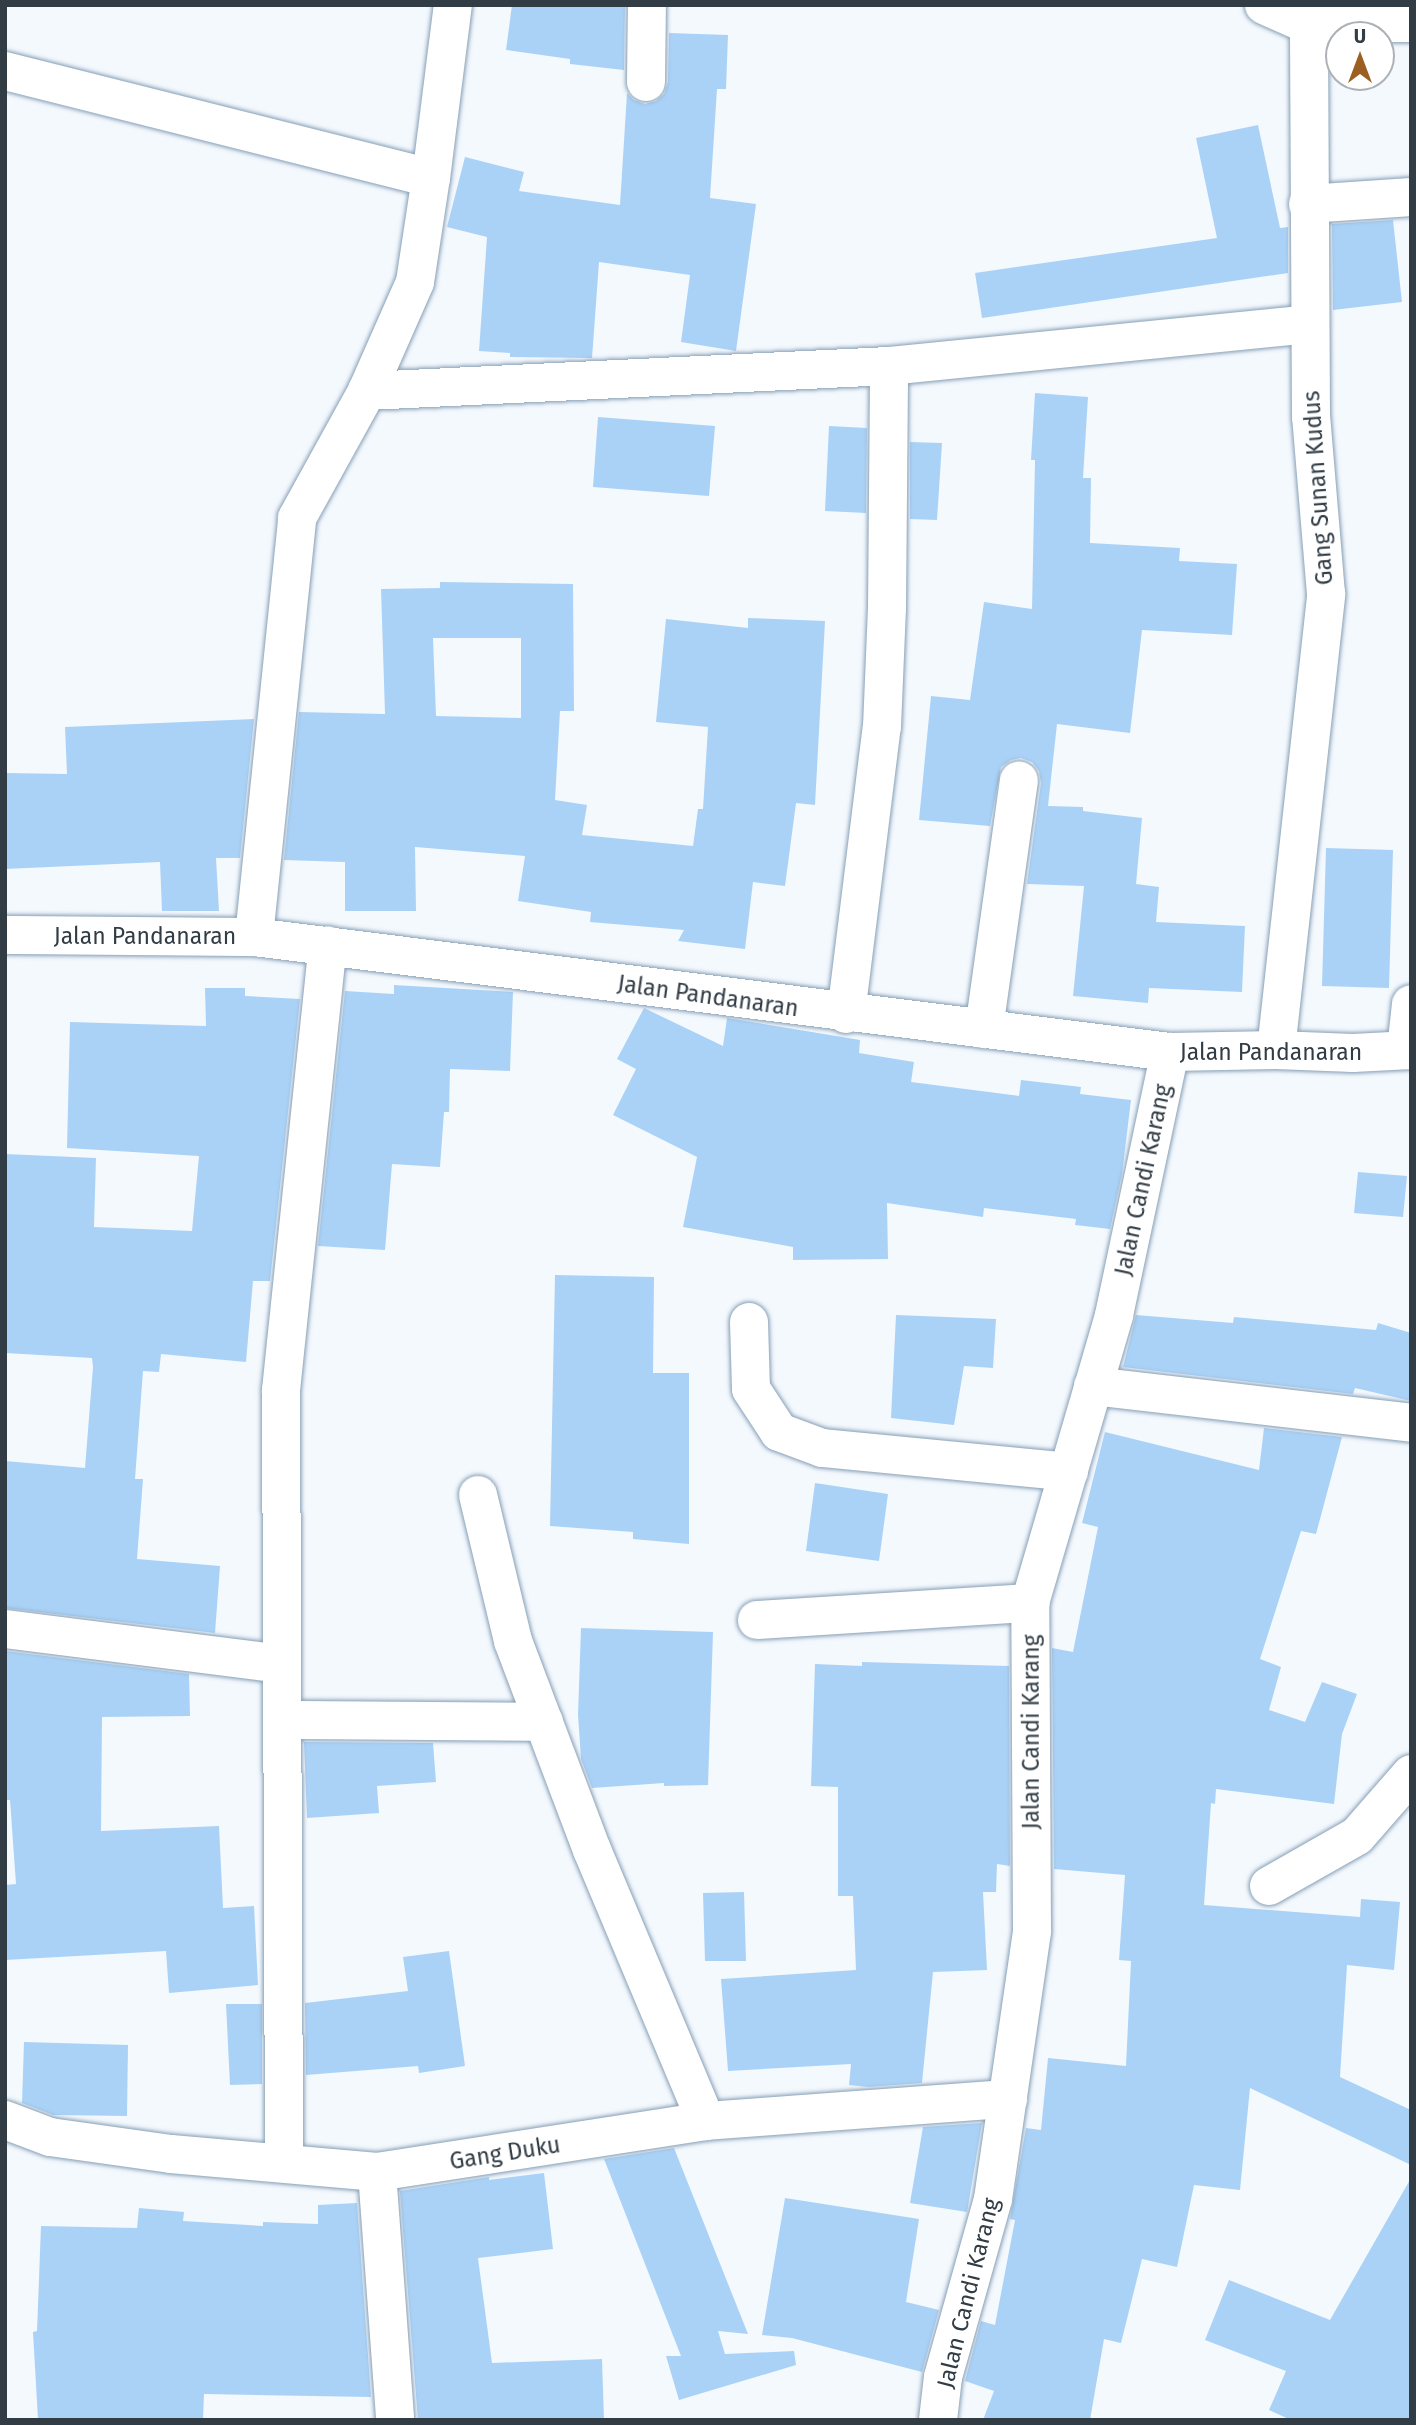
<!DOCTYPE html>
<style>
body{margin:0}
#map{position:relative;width:1416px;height:2425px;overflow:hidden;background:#f4f9fe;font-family:"Fira Sans",sans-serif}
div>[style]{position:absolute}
.building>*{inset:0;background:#aad2f7}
.roads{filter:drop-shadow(0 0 2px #869fb6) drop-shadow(0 0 2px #869fb6)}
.street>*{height:38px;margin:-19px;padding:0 19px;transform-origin:19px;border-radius:19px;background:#fff}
.secondary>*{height:38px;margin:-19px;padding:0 19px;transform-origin:19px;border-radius:19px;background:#fff}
span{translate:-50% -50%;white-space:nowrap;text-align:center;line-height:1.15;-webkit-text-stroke:6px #fff;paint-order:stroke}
.street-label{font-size:23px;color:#313c45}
.frame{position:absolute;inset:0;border:7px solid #313c45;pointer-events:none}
.north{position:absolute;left:1325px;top:21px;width:70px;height:70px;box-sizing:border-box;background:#fff;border:2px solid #adb1b5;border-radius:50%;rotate:0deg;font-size:19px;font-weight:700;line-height:28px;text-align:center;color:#313c45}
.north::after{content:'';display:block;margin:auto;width:24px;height:32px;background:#9b5f21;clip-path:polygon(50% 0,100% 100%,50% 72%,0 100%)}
</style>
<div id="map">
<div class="building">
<div style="clip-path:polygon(512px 5px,625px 5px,624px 70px,570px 64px,570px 59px,506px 50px)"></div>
<div style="clip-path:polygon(669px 33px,728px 35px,726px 89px,717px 89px,710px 198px,756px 204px,736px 351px,681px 342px,690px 275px,599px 262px,592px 358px,510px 357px,510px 353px,479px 351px,487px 237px,447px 227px,465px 157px,524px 172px,519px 191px,620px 205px,627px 93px,634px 100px,645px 104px,656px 101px,664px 94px,668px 82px)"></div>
<div style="clip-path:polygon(1258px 125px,1280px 228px,1288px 227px,1288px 273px,982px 318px,975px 273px,1217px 238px,1196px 138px)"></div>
<div style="clip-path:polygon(1393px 220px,1402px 302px,1333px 310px,1332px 224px)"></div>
<div style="clip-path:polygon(1035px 393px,1088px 397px,1083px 478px,1091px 478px,1090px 543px,1180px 548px,1179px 561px,1237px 564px,1232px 635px,1142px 630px,1130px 733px,1057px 724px,1048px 806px,1083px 807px,1083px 811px,1142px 818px,1136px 884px,1159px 887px,1156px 922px,1245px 926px,1242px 992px,1149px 988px,1148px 1003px,1073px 996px,1084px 886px,1027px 884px,1041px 783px,1039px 771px,1032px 762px,1021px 758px,1011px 760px,1001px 767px,990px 826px,919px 820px,931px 696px,970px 700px,984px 602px,1032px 609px,1035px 460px,1031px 460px)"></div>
<div style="clip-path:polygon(598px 417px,715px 426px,709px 496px,593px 487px)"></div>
<div style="clip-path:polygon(829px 426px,867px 428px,866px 513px,825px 511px)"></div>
<div style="clip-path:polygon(910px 442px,942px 443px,937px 520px,910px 519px)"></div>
<div style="clip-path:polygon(evenodd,440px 582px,573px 584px,574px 711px,560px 711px,555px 800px,587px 805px,582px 835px,693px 846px,698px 809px,703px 809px,708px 727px,656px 722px,666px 619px,748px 628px,748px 618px,825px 621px,815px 805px,796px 803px,785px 886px,753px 882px,745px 949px,678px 941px,684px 930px,590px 922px,591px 912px,518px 901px,525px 856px,415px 847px,416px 911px,345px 911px,345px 862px,284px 860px,299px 712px,385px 714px,381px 589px,440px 588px,440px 582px,433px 638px,521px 638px,521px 718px,436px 716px,433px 638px)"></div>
<div style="clip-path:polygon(254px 719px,240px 858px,216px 858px,219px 911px,162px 911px,160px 862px,5px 869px,5px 773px,67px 774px,65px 727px)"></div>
<div style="clip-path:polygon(1326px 848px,1393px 850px,1389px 988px,1322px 986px)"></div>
<div style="clip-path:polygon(394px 985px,513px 992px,510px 1071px,450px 1069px,449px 1112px,444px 1112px,440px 1167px,392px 1164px,385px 1250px,318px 1246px,345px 991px,394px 994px)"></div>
<div style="clip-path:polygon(205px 988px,245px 988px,245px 996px,300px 999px,270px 1281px,253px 1281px,246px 1362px,161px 1354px,159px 1372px,143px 1371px,135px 1479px,143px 1479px,137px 1559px,220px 1566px,215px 1633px,5px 1608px,5px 1461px,85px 1468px,93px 1367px,92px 1358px,5px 1353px,5px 1154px,96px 1158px,94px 1227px,192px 1231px,199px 1156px,67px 1148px,70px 1022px,206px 1026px)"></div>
<div style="clip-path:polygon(644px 1008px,723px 1046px,727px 1018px,860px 1040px,859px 1053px,914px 1062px,911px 1082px,1019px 1096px,1021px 1080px,1081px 1087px,1080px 1094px,1131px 1100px,1122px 1174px,1110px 1229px,1075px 1225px,1076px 1219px,984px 1208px,983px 1217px,887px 1203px,888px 1259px,793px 1260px,793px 1247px,683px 1227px,697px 1157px,613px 1115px,636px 1069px,617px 1059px)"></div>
<div style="clip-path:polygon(1358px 1172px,1407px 1176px,1403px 1217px,1354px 1213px)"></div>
<div style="clip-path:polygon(555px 1275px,654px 1277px,653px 1373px,689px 1373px,689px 1544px,633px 1539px,633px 1532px,550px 1526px)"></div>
<div style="clip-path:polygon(896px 1315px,996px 1319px,993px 1368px,964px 1366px,954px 1425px,891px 1418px)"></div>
<div style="clip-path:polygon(1136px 1315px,1233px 1323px,1234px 1317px,1376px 1330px,1378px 1323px,1411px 1333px,1411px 1401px,1355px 1388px,1353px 1394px,1123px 1367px)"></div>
<div style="clip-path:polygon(1264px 1428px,1342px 1437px,1316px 1534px,1301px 1531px,1260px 1659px,1281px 1667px,1269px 1710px,1305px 1722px,1322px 1682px,1357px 1694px,1342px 1734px,1334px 1804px,1216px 1789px,1215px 1804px,1211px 1803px,1204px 1905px,1360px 1917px,1361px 1899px,1400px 1902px,1394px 1970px,1347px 1965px,1340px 2077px,1411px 2110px,1411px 2165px,1250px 2088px,1240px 2190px,1194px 2185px,1177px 2267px,1142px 2259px,1121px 2343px,1104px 2339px,1090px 2420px,983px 2420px,994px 2391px,965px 2381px,981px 2321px,995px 2325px,1015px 2220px,1010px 2219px,1026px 2128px,1041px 2130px,1048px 2058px,1126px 2066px,1131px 1961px,1119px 1960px,1125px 1875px,1054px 1869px,1052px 1648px,1073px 1652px,1098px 1527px,1082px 1523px,1105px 1432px,1259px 1470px)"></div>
<div style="clip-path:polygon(815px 1483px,888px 1494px,879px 1561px,806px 1551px)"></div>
<div style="clip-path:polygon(581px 1628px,713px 1632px,708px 1785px,664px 1786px,664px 1783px,592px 1788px,581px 1759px,578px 1715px)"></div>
<div style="clip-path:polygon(5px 1651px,189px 1674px,190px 1716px,102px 1717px,101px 1831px,219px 1826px,223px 1908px,254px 1906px,258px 1985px,169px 1993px,166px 1951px,5px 1960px,5px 1885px,16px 1884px,10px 1800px,5px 1800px)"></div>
<div style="clip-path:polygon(862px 1662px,1009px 1666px,1010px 1866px,997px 1864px,996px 1892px,983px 1892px,987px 1970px,933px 1972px,922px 2083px,868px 2087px,849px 2085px,851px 2064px,728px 2071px,721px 1979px,856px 1970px,853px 1896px,838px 1896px,838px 1787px,811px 1786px,815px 1664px,862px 1666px)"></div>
<div style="clip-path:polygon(304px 1742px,433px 1743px,436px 1782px,377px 1786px,379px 1813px,307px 1818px)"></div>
<div style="clip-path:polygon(744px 1892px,746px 1961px,705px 1961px,703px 1893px)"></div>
<div style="clip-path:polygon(449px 1951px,465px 2066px,419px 2073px,418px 2066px,306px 2075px,305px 2003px,408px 1991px,403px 1957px)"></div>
<div style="clip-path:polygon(226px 2004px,262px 2004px,262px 2084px,230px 2085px)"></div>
<div style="clip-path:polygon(24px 2042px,128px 2045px,127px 2116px,53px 2115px,22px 2103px)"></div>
<div style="clip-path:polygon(982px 2123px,967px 2212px,910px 2203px,923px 2127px)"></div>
<div style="clip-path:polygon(674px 2148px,748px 2334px,718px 2331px,725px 2354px,794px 2351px,796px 2365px,679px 2400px,666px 2356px,681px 2356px,604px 2159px)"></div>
<div style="clip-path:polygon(544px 2173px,553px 2249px,478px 2258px,492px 2363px,602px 2359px,604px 2420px,418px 2420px,400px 2191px,489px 2177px,489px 2180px)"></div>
<div style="clip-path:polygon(1411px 2178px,1411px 2420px,1291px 2420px,1269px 2410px,1286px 2371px,1205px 2340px,1229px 2280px,1330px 2320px)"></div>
<div style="clip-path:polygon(785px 2198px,919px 2219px,906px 2302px,939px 2310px,922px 2372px,792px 2338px,762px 2335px)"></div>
<div style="clip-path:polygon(357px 2203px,371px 2397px,204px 2394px,203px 2420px,38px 2420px,33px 2332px,37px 2331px,41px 2226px,137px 2228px,139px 2208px,184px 2212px,183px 2221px,263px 2226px,263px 2222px,318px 2224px,318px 2205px)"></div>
</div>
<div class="roads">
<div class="street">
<div style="left:1264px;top:5px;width:49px;rotate:24deg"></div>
<div style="left:5px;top:71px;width:439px;rotate:14.1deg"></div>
<div style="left:431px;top:178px;width:174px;rotate:-82.8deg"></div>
<div style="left:646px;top:82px;width:77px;rotate:-89.3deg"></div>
<div style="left:1308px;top:204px;width:103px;rotate:-3.9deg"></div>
<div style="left:367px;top:391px;width:523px;rotate:-2.74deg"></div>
<div style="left:889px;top:366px;width:421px;rotate:-5.7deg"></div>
<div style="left:254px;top:937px;width:421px;rotate:-84.1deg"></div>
<div style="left:297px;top:518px;width:145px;rotate:-61.1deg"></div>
<div style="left:367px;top:391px;width:119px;rotate:-66.2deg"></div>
<div style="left:415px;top:282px;width:105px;rotate:-81.3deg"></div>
<div style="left:846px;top:1014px;width:289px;rotate:-82.9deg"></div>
<div style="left:882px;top:727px;width:119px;rotate:-87.6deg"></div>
<div style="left:887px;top:608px;width:242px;rotate:-89.5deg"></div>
<div style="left:984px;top:1029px;width:251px;rotate:-82deg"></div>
<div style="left:1276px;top:1050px;width:459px;rotate:-83.7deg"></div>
<div style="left:1326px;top:594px;width:178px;rotate:-94.8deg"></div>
<div style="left:1311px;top:417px;width:392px;rotate:-90.3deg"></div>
<div style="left:1309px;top:25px;width:102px;rotate:-1.1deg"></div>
<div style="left:1406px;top:1050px;width:46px;rotate:-83.8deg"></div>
<div style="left:749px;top:1322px;width:67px;rotate:88.3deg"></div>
<div style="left:751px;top:1389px;width:51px;rotate:56.9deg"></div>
<div style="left:779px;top:1432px;width:46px;rotate:20.4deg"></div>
<div style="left:822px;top:1448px;width:248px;rotate:5.5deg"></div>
<div style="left:1093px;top:1386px;width:320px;rotate:6.6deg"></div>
<div style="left:478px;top:1495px;width:150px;rotate:76.5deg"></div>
<div style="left:513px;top:1641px;width:223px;rotate:69.3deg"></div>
<div style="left:592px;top:1850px;width:294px;rotate:67.2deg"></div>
<div style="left:757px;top:1620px;width:274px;rotate:-3.6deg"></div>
<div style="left:5px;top:1629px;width:279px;rotate:7.2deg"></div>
<div style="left:284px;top:1720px;width:260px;rotate:0.4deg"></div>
<div style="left:1269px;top:1886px;width:101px;rotate:-29.6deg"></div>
<div style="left:1357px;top:1836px;width:82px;rotate:-48.9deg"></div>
<div style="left:5px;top:2120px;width:48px;rotate:20.7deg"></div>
<div style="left:50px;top:2137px;width:122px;rotate:8deg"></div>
<div style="left:171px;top:2154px;width:207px;rotate:5deg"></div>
<div style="left:377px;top:2172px;width:333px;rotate:-8.8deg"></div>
<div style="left:706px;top:2121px;width:303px;rotate:-4.2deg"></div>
<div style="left:284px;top:2162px;width:772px;rotate:-90.22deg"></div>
<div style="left:281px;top:1390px;width:447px;rotate:-84deg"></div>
<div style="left:377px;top:2172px;width:249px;rotate:85.8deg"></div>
<div style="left:938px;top:2420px;width:43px;rotate:-83.4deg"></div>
<div style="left:943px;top:2377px;width:185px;rotate:-74.3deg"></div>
<div style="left:993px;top:2199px;width:270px;rotate:-81.7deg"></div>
<div style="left:1032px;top:1932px;width:329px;rotate:-90.3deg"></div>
<div style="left:1030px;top:1603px;width:300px;rotate:-73.7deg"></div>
<div style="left:1114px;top:1315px;width:269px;rotate:-78deg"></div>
</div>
<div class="secondary">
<div style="left:5px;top:935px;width:249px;rotate:0.5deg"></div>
<div style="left:254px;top:937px;width:923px;rotate:7.16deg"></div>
<div style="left:1170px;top:1052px;width:106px;rotate:-1.1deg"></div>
<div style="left:1276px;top:1050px;width:77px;rotate:2.2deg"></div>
<div style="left:1353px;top:1053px;width:58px;rotate:-3deg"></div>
</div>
</div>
<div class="street-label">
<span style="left:1318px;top:488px;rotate:-94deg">Gang Sunan Kudus</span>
<span style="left:145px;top:936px">Jalan Pandanaran</span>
<span style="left:708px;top:996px;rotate:8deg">Jalan Pandanaran</span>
<span style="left:1271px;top:1052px">Jalan Pandanaran</span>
<span style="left:1143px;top:1180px;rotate:-78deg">Jalan Candi Karang</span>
<span style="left:1031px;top:1732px;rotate:-90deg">Jalan Candi Karang</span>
<span style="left:505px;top:2153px;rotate:-9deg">Gang Duku</span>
<span style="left:968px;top:2293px;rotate:-76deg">Jalan Candi Karang</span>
</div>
<div class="frame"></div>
<div class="north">U</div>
</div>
